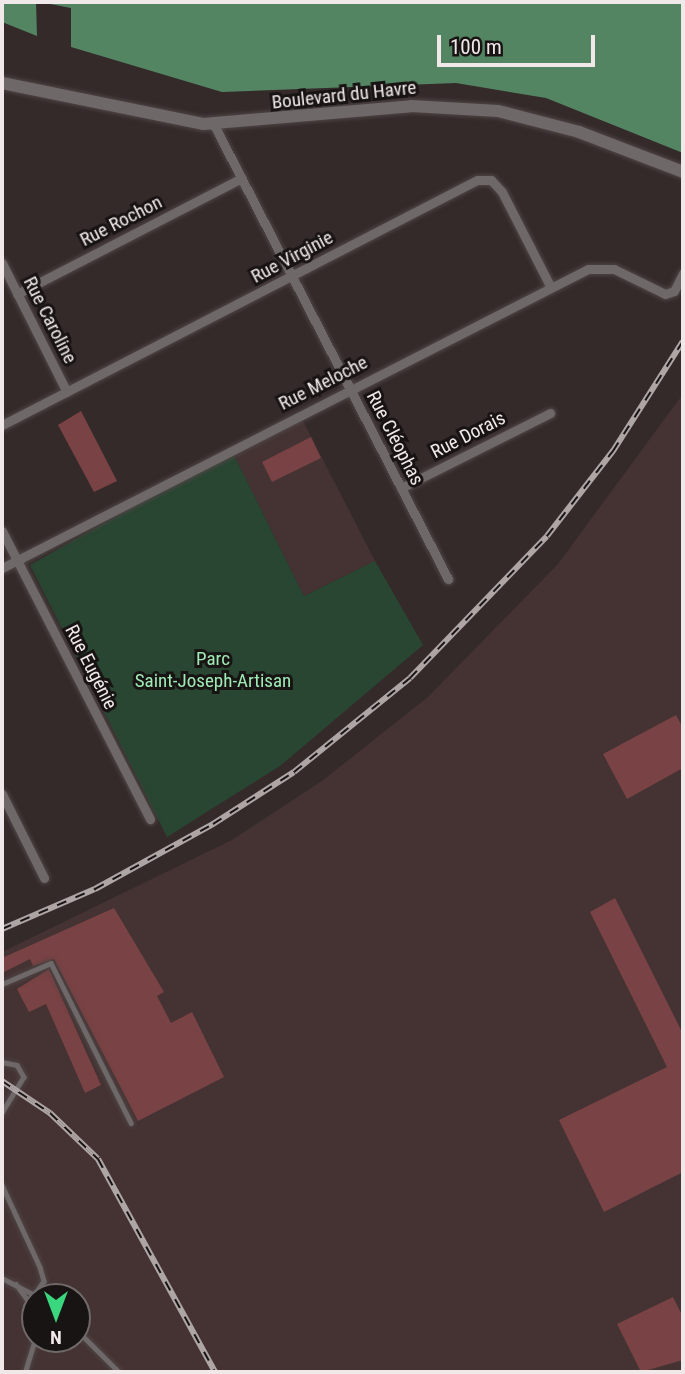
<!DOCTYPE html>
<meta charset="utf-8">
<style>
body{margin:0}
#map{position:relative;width:685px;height:1374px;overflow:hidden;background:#352a2a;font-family:"Roboto Condensed",sans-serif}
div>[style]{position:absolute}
.built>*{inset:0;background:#453333}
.green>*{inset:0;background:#284632}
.water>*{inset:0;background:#538563}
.building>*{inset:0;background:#794244}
.roads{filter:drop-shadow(0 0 2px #4f4545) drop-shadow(0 0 2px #4f4545)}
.service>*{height:4.5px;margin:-2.25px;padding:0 2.25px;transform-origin:2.25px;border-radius:2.25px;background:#6e6868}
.minor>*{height:9px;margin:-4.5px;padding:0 4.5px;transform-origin:4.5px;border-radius:4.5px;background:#6e6868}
.tertiary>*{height:12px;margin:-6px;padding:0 6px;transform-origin:6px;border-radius:6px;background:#6e6868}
.rail>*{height:6px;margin-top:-3px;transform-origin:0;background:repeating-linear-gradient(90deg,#191414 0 10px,#aea5a5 0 20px);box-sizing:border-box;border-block:2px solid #aea5a5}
span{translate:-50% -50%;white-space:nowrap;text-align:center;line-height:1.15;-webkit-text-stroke:6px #191414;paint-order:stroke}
.street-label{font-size:19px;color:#f1e9e9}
.park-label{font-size:19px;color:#9eeab5}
.frame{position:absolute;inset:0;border:4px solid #f1e9e9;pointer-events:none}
.north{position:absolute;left:21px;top:1283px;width:70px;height:70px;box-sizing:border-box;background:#191414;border:2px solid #6f6969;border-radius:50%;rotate:180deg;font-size:19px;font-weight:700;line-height:28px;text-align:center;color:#f1e9e9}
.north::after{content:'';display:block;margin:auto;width:24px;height:32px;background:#3bd77f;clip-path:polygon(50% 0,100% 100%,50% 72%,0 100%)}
.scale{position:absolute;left:437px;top:35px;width:158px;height:32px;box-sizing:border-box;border:4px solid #f1e9e9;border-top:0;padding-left:9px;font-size:21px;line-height:24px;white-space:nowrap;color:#f1e9e9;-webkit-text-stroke:5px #191414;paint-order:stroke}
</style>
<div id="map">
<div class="built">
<div style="clip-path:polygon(evenodd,683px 394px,683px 1372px,2px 1372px,2px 952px,232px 840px,322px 781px,428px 697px,558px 564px,683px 394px,35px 1297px,77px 1297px,77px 1339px,35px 1339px,35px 1297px)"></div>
<div style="clip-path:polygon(300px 415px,375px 561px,304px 596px,232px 451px)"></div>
</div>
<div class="green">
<div style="clip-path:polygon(232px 451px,304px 596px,375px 561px,423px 645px,280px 766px,167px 837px,30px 565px)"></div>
</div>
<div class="water">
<div style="clip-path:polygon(2px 2px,36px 2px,37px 36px,2px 22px)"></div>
<div style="clip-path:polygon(40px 2px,683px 2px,683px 153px,546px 98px,456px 83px,222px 92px,71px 47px,71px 8px)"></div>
</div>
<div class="building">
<div style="clip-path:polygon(81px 411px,117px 481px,94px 492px,58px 425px)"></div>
<div style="clip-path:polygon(311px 437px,321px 458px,272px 482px,262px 462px)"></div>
<div style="clip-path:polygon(676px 715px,683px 728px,683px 768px,627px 799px,603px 754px)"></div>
<div style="clip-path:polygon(615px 898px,683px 1034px,683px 1172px,604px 1212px,559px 1120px,667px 1067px,590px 912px)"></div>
<div style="clip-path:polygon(114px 908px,164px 992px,157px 996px,171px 1023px,192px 1012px,224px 1077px,138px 1121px,54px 959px,33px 966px,30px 959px,2px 973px,2px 958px)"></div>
<div style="clip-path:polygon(49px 969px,101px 1085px,85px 1093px,46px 1004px,29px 1012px,17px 989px)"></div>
<div style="clip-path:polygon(673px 1297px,683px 1317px,683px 1360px,641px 1372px,617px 1324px)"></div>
</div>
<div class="roads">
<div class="service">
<div style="left:2px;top:984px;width:53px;rotate:-23.2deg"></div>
<div style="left:51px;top:963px;width:179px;rotate:63.4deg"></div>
<div style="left:2px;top:1062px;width:15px;rotate:11deg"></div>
<div style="left:17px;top:1065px;width:14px;rotate:60deg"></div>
<div style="left:24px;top:1077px;width:42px;rotate:121.4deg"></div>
<div style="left:2px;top:1185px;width:90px;rotate:65.1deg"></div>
<div style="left:40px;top:1267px;width:15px;rotate:74deg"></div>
<div style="left:44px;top:1281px;width:17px;rotate:123deg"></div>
<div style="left:2px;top:1278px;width:41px;rotate:27.8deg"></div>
<div style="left:16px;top:1284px;width:22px;rotate:54deg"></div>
<div style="left:29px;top:1302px;width:36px;rotate:81deg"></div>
<div style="left:77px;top:1330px;width:59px;rotate:45deg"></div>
<div style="left:25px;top:1372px;width:34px;rotate:-73deg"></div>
</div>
<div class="minor">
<div style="left:214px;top:125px;width:511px;rotate:62.73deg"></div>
<div style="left:2px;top:263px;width:144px;rotate:63.3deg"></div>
<div style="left:17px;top:294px;width:253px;rotate:-27.3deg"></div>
<div style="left:2px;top:425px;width:534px;rotate:-27.28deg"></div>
<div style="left:477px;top:180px;width:14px"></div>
<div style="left:491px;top:180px;width:16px;rotate:47deg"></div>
<div style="left:502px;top:192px;width:106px;rotate:62.9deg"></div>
<div style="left:401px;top:488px;width:167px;rotate:-26.7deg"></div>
<div style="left:2px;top:531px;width:324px;rotate:62.8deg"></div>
<div style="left:2px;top:568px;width:658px;rotate:-27.03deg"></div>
<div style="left:588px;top:269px;width:26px"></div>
<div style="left:614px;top:269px;width:57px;rotate:26.1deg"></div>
<div style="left:665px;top:294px;width:9px;rotate:-18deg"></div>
<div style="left:674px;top:291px;width:20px;rotate:-63deg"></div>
<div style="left:2px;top:794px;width:94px;rotate:63.4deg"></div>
</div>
<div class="tertiary">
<div style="left:2px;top:83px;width:205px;rotate:11.5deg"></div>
<div style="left:203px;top:124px;width:209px;rotate:-4.9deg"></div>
<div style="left:411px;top:106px;width:87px;rotate:3.3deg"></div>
<div style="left:498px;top:111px;width:84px;rotate:14.5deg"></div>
<div style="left:579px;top:132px;width:111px;rotate:21deg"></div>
</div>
</div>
<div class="rail">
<div style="left:2px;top:929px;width:101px;rotate:-23.3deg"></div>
<div style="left:95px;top:889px;width:135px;rotate:-28.8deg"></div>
<div style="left:213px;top:824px;width:96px;rotate:-32.7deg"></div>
<div style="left:294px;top:772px;width:149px;rotate:-39deg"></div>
<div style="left:410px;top:678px;width:197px;rotate:-46deg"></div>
<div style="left:547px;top:536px;width:108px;rotate:-52.2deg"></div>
<div style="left:613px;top:451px;width:130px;rotate:-57.5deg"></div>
<div style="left:2px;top:1081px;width:58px;rotate:33.7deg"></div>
<div style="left:50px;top:1113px;width:66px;rotate:43.8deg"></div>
<div style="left:98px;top:1159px;width:243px;rotate:61.2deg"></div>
</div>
<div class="street-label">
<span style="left:344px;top:95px;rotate:-6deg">Boulevard du Havre</span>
<span style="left:121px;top:221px;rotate:-27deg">Rue Rochon</span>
<span style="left:292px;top:257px;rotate:-28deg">Rue Virginie</span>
<span style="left:50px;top:320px;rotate:63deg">Rue Caroline</span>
<span style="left:323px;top:383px;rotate:-27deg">Rue Meloche</span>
<span style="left:468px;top:435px;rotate:-27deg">Rue Dorais</span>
<span style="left:395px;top:438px;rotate:63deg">Rue Cléophas</span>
<span style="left:91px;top:667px;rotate:63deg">Rue Eugénie</span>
</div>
<div class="park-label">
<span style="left:213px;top:670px">Parc<br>Saint-Joseph-Artisan</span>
</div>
<div class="frame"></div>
<div class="north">N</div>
<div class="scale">100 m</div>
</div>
